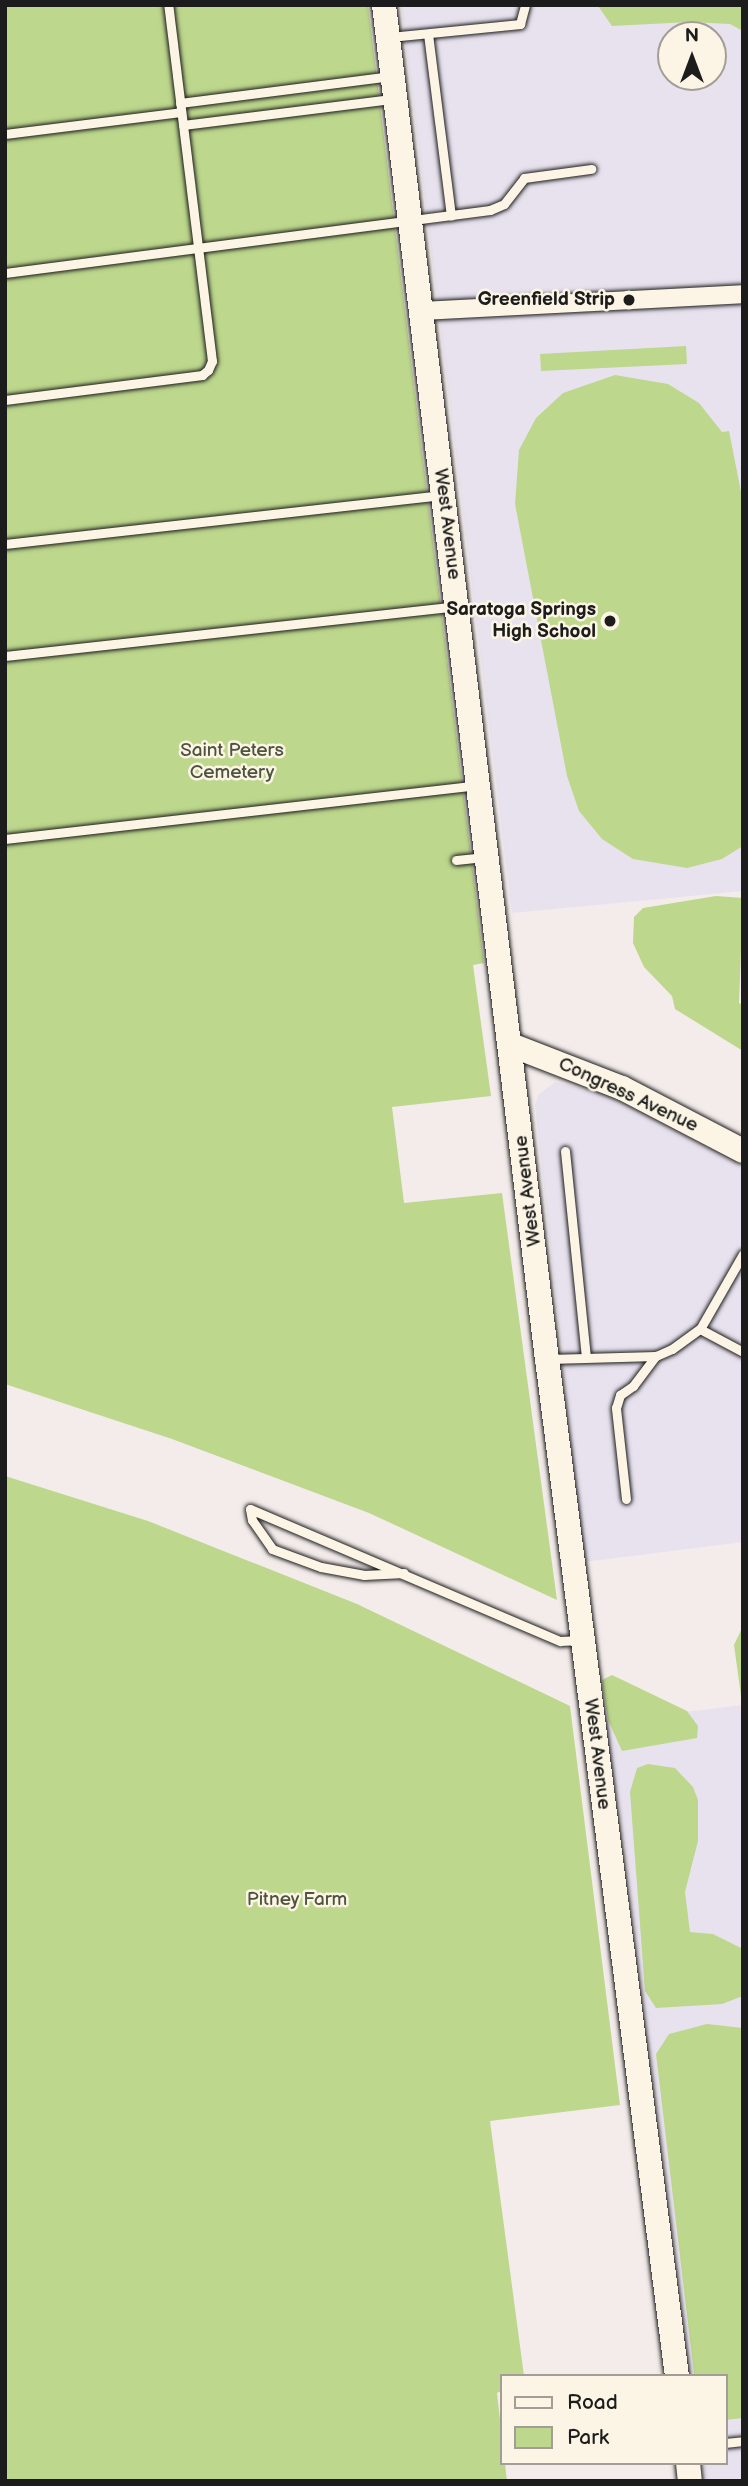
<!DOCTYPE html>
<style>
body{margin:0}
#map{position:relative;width:748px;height:2486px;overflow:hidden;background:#f3ecea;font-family:"Balsamiq Sans",sans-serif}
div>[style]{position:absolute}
.built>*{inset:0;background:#e8e2ef}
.green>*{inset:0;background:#bdd78d}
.roads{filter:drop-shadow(0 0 2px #1c1c1c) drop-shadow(0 0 2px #1c1c1c)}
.lane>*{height:9px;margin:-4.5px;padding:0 4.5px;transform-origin:4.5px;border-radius:4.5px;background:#fcf5e5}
.street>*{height:18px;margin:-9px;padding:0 9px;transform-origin:9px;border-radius:9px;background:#fcf5e5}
.secondary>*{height:24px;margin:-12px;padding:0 12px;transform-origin:12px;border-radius:12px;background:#fcf5e5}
.dots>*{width:19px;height:19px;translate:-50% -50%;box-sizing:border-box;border:4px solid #fcf5e5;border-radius:50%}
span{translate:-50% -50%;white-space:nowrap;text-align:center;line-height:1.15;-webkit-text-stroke:5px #fcf5e5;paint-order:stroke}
.poi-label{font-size:19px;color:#1c1c1c;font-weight:700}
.right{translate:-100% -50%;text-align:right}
.street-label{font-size:19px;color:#1c1c1c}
.park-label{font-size:19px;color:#4c543e}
.frame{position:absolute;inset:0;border:7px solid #1c1c1c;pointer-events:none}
.legend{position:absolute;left:500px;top:2374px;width:228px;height:91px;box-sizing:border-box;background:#fcf5e5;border:2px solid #a29e95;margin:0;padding:9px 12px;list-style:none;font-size:21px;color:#1c1c1c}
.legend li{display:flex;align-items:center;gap:14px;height:35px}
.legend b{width:35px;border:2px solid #a29e95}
.north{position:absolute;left:657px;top:21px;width:70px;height:70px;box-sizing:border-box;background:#fcf5e5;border:2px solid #a29e95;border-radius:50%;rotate:0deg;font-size:19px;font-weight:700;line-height:28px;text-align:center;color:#1c1c1c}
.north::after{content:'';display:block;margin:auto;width:24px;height:32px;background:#1c1c1c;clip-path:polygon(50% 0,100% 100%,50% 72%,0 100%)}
</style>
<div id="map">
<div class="built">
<div style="clip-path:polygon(evenodd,401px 5px,743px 5px,743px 891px,512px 913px,401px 5px,671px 35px,713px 35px,713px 77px,671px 77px,671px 35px)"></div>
<div style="clip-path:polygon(555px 1082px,602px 1093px,743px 1167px,743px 1542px,584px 1562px,535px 1105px,538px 1095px)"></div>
<div style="clip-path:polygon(743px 1705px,743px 2481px,704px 2481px,702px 2463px,725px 2463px,725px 2376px,691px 2376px,619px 1803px,601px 1722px)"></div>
</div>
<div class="green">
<div style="clip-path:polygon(5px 5px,368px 5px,484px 963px,473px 965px,491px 1096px,392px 1107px,404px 1203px,502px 1193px,557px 1600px,369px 1513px,172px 1439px,5px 1384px)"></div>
<div style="clip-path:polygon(743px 5px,743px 31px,730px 24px,690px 22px,612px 26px,598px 6px)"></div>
<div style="clip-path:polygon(686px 346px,687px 364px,541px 371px,540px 354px)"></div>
<div style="clip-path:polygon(615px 375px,668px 384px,699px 403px,722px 432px,729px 431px,743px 502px,743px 846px,722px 859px,687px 868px,633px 859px,602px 839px,579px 811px,567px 776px,515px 504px,519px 450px,536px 418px,563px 393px)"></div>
<div style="clip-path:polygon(716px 896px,743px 898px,739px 1003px,743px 1005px,743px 1051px,675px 1009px,672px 996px,644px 967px,633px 943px,634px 917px,643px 908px)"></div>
<div style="clip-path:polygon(5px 1476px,148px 1521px,357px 1604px,570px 1706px,620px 2105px,490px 2121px,524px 2376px,501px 2376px,501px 2391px,497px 2393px,507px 2481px,5px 2481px)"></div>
<div style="clip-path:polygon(743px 1626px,743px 1710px,734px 1645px)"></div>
<div style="clip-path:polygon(612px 1675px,687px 1711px,698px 1726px,697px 1738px,622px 1751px,608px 1720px,602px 1680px)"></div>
<div style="clip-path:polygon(648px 1764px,675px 1768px,693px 1787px,698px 1800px,698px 1841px,685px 1892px,690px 1932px,713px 1934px,743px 1949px,743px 1996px,722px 2004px,656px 2008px,645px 1991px,630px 1792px,637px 1768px)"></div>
<div style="clip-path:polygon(707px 2024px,743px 2028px,743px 2418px,725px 2420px,725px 2376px,691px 2376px,694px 2374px,656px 2054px,669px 2034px)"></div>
</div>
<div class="roads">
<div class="lane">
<div style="left:428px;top:34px;width:183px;rotate:82.8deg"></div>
<div style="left:390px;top:37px;width:131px;rotate:-5.7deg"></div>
<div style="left:520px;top:24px;width:20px;rotate:-75deg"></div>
<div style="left:180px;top:103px;width:213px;rotate:-7.3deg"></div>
<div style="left:183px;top:125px;width:212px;rotate:-7.1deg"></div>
<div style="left:5px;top:134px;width:177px;rotate:-7.1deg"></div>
<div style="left:5px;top:273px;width:489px;rotate:-7.4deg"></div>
<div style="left:490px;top:210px;width:15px;rotate:-23deg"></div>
<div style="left:504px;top:204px;width:33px;rotate:-52deg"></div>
<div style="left:524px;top:178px;width:68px;rotate:-7.7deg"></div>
<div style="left:5px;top:400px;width:199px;rotate:-7.2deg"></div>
<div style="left:202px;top:375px;width:8px;rotate:-40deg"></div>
<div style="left:208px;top:370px;width:10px;rotate:-66deg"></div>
<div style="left:212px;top:361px;width:359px;rotate:-97deg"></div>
<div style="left:5px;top:544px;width:440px;rotate:-6.4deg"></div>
<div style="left:5px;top:656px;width:454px;rotate:-6.3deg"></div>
<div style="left:5px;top:839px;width:476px;rotate:-6.5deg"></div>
<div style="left:456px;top:860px;width:28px;rotate:-6deg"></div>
<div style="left:565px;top:1151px;width:207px;rotate:84.2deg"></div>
<div style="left:700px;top:1329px;width:49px;rotate:28.1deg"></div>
<div style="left:549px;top:1359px;width:107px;rotate:-1.6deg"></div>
<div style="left:656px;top:1356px;width:17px;rotate:-24deg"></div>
<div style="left:672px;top:1349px;width:34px;rotate:-36deg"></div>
<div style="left:700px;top:1329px;width:86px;rotate:-60.2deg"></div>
<div style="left:626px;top:1499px;width:92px;rotate:-96.3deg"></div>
<div style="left:616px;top:1408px;width:14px;rotate:-73deg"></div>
<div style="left:620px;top:1395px;width:16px;rotate:-35deg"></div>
<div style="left:633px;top:1386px;width:38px;rotate:-53deg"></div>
<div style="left:250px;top:1509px;width:337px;rotate:23.1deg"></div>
<div style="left:560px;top:1641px;width:21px;rotate:-3deg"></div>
<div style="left:250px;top:1509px;width:11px;rotate:80deg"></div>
<div style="left:252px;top:1520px;width:35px;rotate:55deg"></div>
<div style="left:272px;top:1549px;width:52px;rotate:20.2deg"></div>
<div style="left:321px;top:1567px;width:44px;rotate:10.5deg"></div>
<div style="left:364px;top:1575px;width:40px;rotate:-2.9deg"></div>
<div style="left:725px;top:2443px;width:18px;rotate:-6deg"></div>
</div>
<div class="street">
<div style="left:421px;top:311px;width:322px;rotate:-3deg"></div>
</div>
<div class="secondary">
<div style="left:384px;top:5px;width:1364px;rotate:83.14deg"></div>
<div style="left:547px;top:1359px;width:1025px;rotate:82.72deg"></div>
<div style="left:511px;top:1045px;width:119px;rotate:21.2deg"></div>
<div style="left:622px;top:1088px;width:136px;rotate:27.5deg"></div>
<div style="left:688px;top:2463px;width:18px;rotate:84deg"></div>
</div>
</div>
<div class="dots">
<div style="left:629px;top:300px;background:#1c1c1c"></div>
<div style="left:610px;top:621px;background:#1c1c1c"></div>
</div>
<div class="poi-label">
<span class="right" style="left:615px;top:300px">Greenfield Strip</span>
<span class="right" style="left:596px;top:621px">Saratoga Springs<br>High School</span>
</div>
<div class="street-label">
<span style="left:447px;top:524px;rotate:83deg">West Avenue</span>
<span style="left:628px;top:1095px;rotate:25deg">Congress Avenue</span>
<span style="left:528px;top:1191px;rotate:-97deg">West Avenue</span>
<span style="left:597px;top:1754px;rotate:83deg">West Avenue</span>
</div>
<div class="park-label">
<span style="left:232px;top:762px">Saint Peters<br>Cemetery</span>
<span style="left:297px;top:1900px">Pitney Farm</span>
</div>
<div class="frame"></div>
<ul class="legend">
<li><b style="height:9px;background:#fcf5e5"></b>Road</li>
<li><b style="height:19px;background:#bdd78d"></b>Park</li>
</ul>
<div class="north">N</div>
</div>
